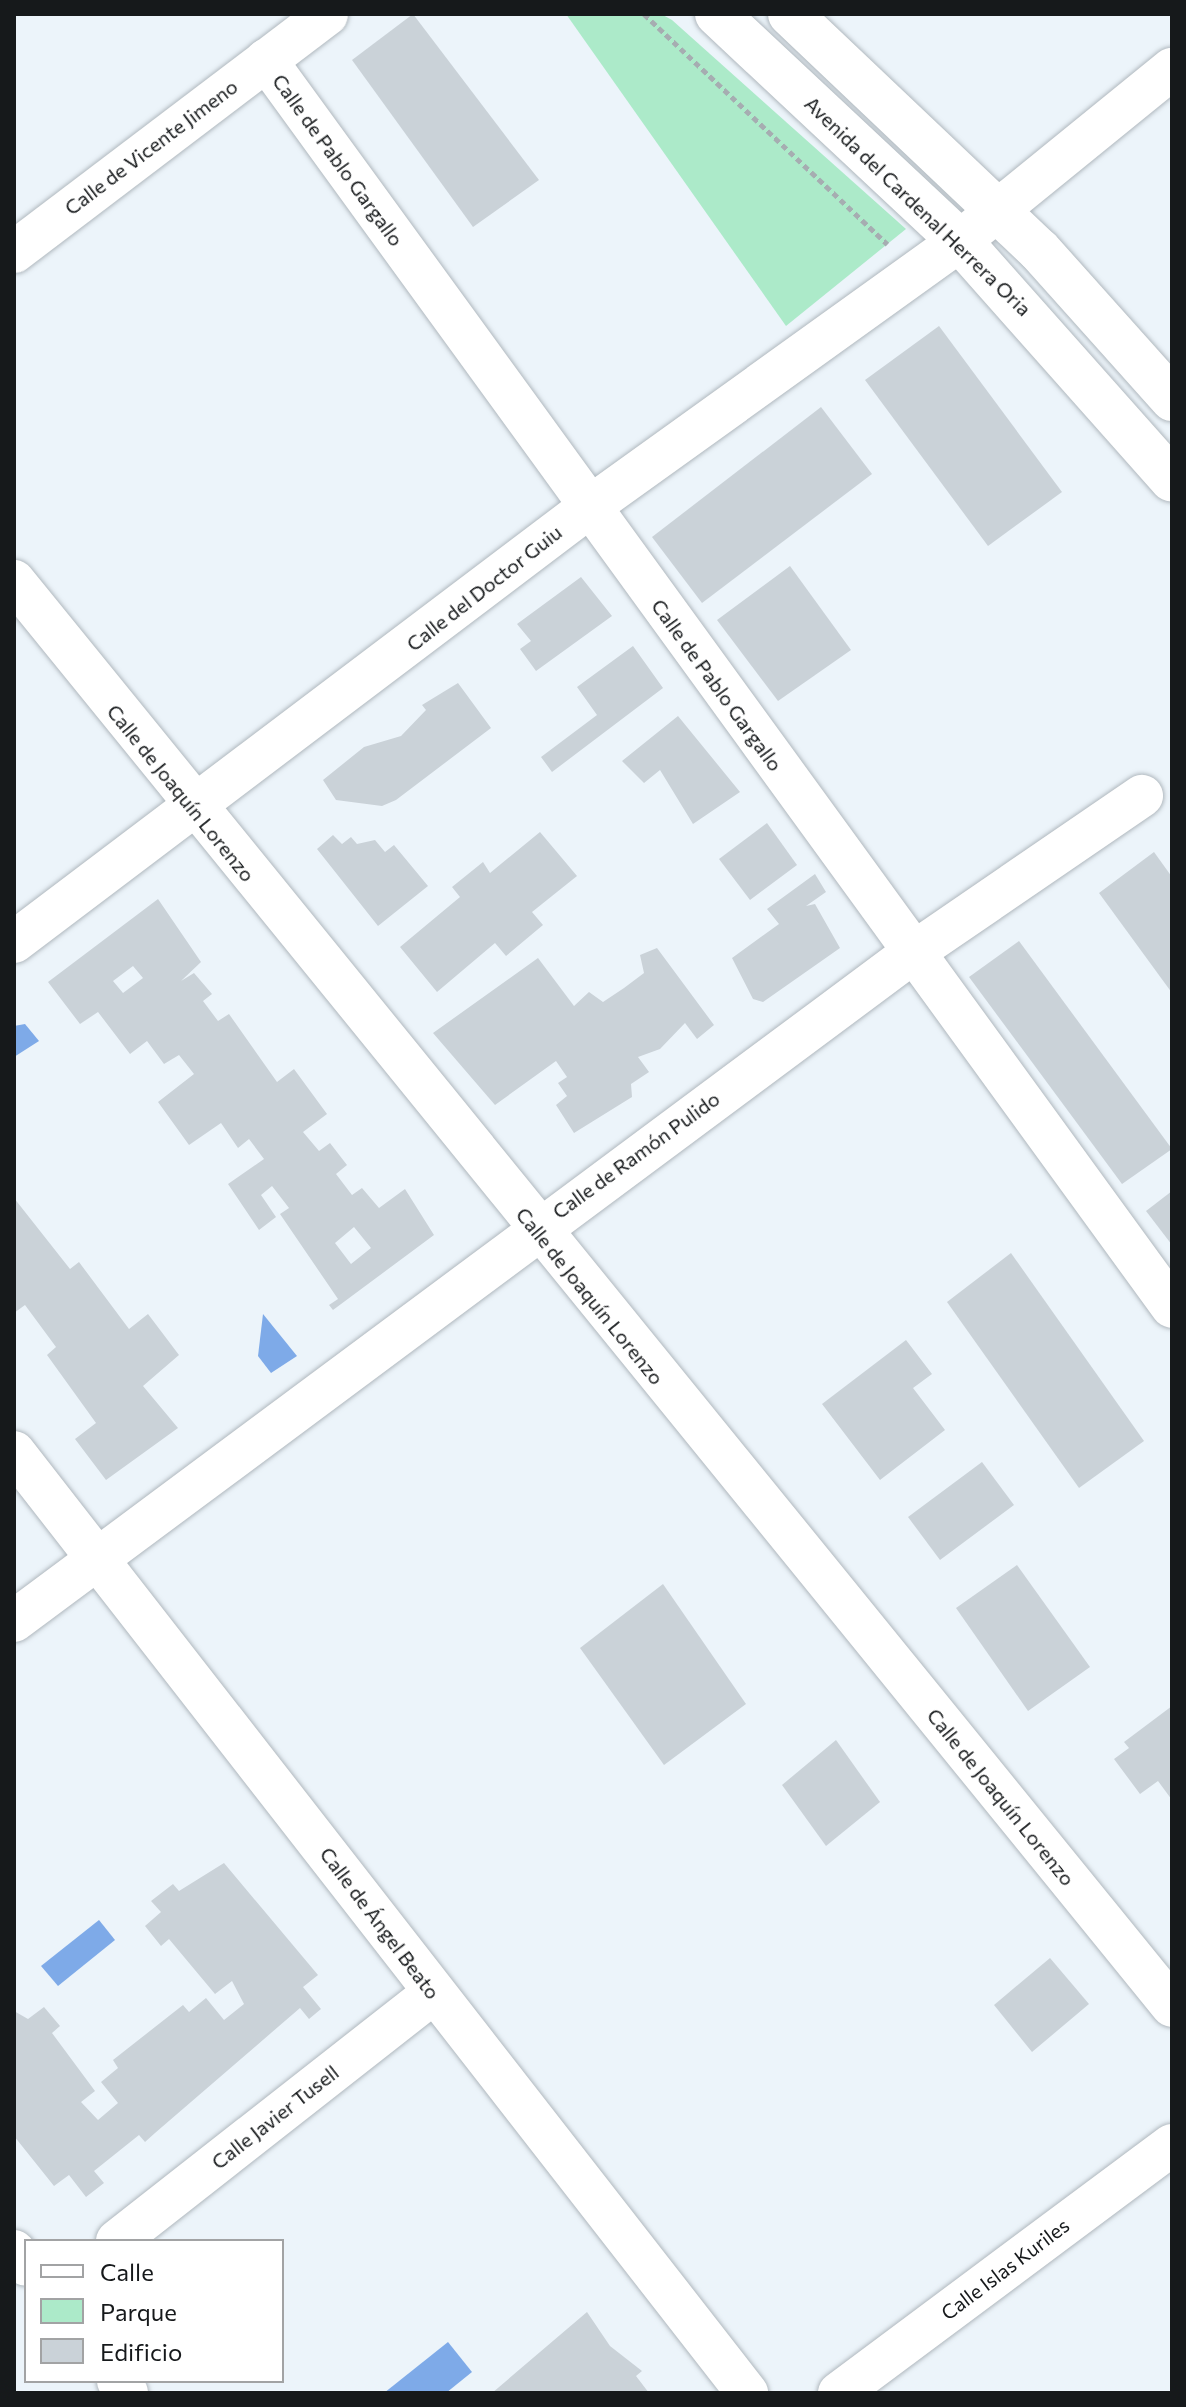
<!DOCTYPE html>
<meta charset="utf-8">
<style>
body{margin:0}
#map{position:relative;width:1186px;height:2407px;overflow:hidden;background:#ecf4fa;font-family:Commissioner,sans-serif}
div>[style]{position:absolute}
.green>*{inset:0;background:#aceac9}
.water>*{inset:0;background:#7eaae8}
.building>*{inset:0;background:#cad2d8}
.path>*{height:5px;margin-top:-2.5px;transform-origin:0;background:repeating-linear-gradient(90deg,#a6adb1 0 6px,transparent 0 10px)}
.roads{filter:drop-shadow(0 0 2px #b0b8be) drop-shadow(0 0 2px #b0b8be)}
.street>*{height:42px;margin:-21px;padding:0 21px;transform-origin:21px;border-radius:21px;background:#fff}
.secondary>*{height:44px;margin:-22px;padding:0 22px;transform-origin:22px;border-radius:22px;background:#fff}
span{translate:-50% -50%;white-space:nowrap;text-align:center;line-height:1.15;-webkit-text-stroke:6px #fff;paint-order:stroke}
.street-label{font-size:20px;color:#16191b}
.frame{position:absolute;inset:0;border:16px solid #16191b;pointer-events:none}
.legend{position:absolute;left:24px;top:2239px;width:260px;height:144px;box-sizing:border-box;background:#fff;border:2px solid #a2a3a4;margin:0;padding:10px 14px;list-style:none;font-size:24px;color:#16191b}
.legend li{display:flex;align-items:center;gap:16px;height:40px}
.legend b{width:40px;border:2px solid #a2a3a4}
</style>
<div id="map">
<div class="green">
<div style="clip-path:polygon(566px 14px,661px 14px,672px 20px,906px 229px,786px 326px)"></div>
</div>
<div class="water">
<div style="clip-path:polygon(25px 1024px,39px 1041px,14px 1057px,14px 1026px)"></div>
<div style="clip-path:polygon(263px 1314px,297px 1356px,271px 1373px,258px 1356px)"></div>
<div style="clip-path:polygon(99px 1920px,115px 1940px,58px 1986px,41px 1966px)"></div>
<div style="clip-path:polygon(448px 2342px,472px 2372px,446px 2393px,384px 2393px)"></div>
</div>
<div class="building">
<div style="clip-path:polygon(413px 14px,539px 180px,473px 227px,352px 60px)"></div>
<div style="clip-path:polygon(939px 326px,1062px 492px,988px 546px,865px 380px)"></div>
<div style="clip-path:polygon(821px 407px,872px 474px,702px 603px,652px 537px)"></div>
<div style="clip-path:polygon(790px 566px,851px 650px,778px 701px,717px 620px)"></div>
<div style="clip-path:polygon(581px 577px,612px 616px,536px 671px,520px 649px,531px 641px,517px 624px)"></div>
<div style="clip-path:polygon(633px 646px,663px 688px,552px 772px,541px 757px,597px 715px,577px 687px)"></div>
<div style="clip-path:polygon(458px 683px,491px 728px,396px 800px,382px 806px,336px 800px,323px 780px,364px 747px,401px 736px,426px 710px,422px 705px)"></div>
<div style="clip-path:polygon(678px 716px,740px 792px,693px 824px,660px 770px,644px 783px,622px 761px)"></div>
<div style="clip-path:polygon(767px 823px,797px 865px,750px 900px,719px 859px)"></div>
<div style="clip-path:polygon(540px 832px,577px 876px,532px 912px,543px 925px,506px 956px,495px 943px,437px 992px,400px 947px,460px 897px,452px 887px,483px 862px,490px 873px)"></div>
<div style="clip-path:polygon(333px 835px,342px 844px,351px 837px,357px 844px,375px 840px,385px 852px,394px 845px,428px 886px,378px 926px,317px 849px)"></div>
<div style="clip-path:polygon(1154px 852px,1172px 877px,1172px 993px,1099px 893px)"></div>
<div style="clip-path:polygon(815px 874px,826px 892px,806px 906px,815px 904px,840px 948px,763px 1002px,753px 999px,732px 958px,779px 924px,767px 909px)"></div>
<div style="clip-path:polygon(evenodd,158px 899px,201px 962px,181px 981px,194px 973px,212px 994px,203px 1001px,218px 1021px,229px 1014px,277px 1082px,294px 1069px,327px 1114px,303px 1132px,319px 1151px,330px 1143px,347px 1165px,336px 1174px,352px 1195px,362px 1188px,379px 1208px,405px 1189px,434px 1235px,333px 1310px,329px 1305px,338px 1299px,280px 1214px,289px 1208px,272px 1186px,261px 1195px,276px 1217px,259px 1230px,228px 1184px,264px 1159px,249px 1139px,238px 1148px,221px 1123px,189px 1145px,158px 1102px,194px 1074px,179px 1055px,164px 1064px,147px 1041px,130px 1054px,98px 1012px,80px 1024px,48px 982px,158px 899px,133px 966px,143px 978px,123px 993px,113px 981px,133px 966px,158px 899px,354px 1227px,371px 1248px,351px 1264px,335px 1243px,354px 1227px)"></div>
<div style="clip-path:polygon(1019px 941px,1172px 1149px,1122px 1184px,969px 977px)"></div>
<div style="clip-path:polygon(657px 948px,714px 1025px,697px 1039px,685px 1023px,660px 1049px,638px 1057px,649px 1072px,631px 1084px,632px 1097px,574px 1133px,556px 1105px,567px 1096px,558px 1083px,567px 1077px,556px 1061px,495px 1105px,433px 1033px,538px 958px,574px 1006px,589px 992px,603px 1002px,624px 988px,644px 973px,640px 955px)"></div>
<div style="clip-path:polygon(1172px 1191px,1172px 1245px,1146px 1211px)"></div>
<div style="clip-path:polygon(14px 1198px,70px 1269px,79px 1262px,129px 1329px,148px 1314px,179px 1355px,143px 1386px,178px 1428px,106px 1480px,75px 1439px,96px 1423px,47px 1355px,56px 1347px,25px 1305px,14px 1313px)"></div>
<div style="clip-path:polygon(1011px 1253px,1144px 1441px,1079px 1488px,947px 1302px)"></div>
<div style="clip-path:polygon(906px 1340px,932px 1374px,913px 1388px,945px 1430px,880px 1480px,822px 1404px)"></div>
<div style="clip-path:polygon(982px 1462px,1014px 1505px,940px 1560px,908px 1517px)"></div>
<div style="clip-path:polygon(1017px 1565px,1090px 1667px,1028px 1711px,956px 1608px)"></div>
<div style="clip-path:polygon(663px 1584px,746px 1704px,664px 1765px,580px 1648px)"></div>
<div style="clip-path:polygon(1172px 1706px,1172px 1800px,1158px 1781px,1140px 1794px,1114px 1759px,1129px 1748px,1124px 1742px)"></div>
<div style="clip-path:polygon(836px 1740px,880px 1802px,826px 1846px,782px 1785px)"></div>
<div style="clip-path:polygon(224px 1863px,318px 1975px,303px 1987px,321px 2009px,309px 2019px,300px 2008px,155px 2133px,145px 2142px,139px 2135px,94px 2171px,104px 2183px,86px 2197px,69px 2175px,54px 2186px,14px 2136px,14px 2011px,28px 2019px,44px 2007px,60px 2026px,52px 2033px,95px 2091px,81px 2102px,98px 2120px,118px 2103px,101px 2082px,118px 2068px,113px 2060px,183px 2005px,189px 2012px,206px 1998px,224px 2020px,244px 2004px,232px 1981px,215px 1994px,169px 1939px,161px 1946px,145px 1926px,161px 1912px,151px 1901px,173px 1884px,179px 1891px)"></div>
<div style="clip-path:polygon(1050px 1958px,1089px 2004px,1032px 2052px,994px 2005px)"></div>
<div style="clip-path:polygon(587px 2312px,610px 2346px,642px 2371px,636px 2376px,649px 2393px,492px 2393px)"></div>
</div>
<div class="path">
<div style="left:644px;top:14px;width:335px;rotate:43.4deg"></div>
</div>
<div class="roads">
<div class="street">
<div style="left:266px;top:60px;width:1541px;rotate:54deg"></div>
<div style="left:14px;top:252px;width:393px;rotate:-37.2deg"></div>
<div style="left:14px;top:581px;width:1836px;rotate:50.9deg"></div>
<div style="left:14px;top:942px;width:720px;rotate:-37.09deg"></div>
<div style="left:588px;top:508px;width:458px;rotate:-35.7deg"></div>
<div style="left:960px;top:241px;width:273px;rotate:-39.1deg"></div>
<div style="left:14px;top:1452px;width:1193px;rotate:52.08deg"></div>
<div style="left:14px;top:1621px;width:1118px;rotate:-36.63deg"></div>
<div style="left:911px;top:954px;width:280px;rotate:-34.4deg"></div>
<div style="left:117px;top:2241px;width:402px;rotate:-38.1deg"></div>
<div style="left:14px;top:2251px;width:18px;rotate:49deg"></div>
<div style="left:118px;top:2381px;width:15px;rotate:53deg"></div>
<div style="left:839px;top:2393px;width:415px;rotate:-36.7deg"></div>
</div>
<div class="secondary">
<div style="left:717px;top:14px;width:333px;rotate:43.1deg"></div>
<div style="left:960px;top:241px;width:319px;rotate:48.4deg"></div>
<div style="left:790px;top:14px;width:343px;rotate:43.5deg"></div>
<div style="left:1039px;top:250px;width:200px;rotate:48.2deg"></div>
</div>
</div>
<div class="street-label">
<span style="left:151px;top:147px;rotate:-37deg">Calle de Vicente Jimeno</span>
<span style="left:338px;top:160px;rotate:54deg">Calle de Pablo Gargallo</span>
<span style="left:918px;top:206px;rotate:44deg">Avenida del Cardenal Herrera Oria</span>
<span style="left:484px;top:588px;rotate:-38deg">Calle del Doctor Guiu</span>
<span style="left:717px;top:685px;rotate:54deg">Calle de Pablo Gargallo</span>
<span style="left:181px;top:793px;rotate:51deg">Calle de Joaquín Lorenzo</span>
<span style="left:636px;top:1155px;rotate:-36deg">Calle de Ramón Pulido</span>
<span style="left:590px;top:1296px;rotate:51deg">Calle de Joaquín Lorenzo</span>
<span style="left:1001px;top:1797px;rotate:51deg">Calle de Joaquín Lorenzo</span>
<span style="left:380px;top:1923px;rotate:53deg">Calle de Ángel Beato</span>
<span style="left:275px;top:2117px;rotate:-38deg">Calle Javier Tusell</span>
<span style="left:1005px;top:2269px;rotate:-37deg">Calle Islas Kuriles</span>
</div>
<div class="frame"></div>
<ul class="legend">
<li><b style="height:10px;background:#fff"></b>Calle</li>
<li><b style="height:22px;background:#aceac9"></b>Parque</li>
<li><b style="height:22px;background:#cad2d8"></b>Edificio</li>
</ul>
</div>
